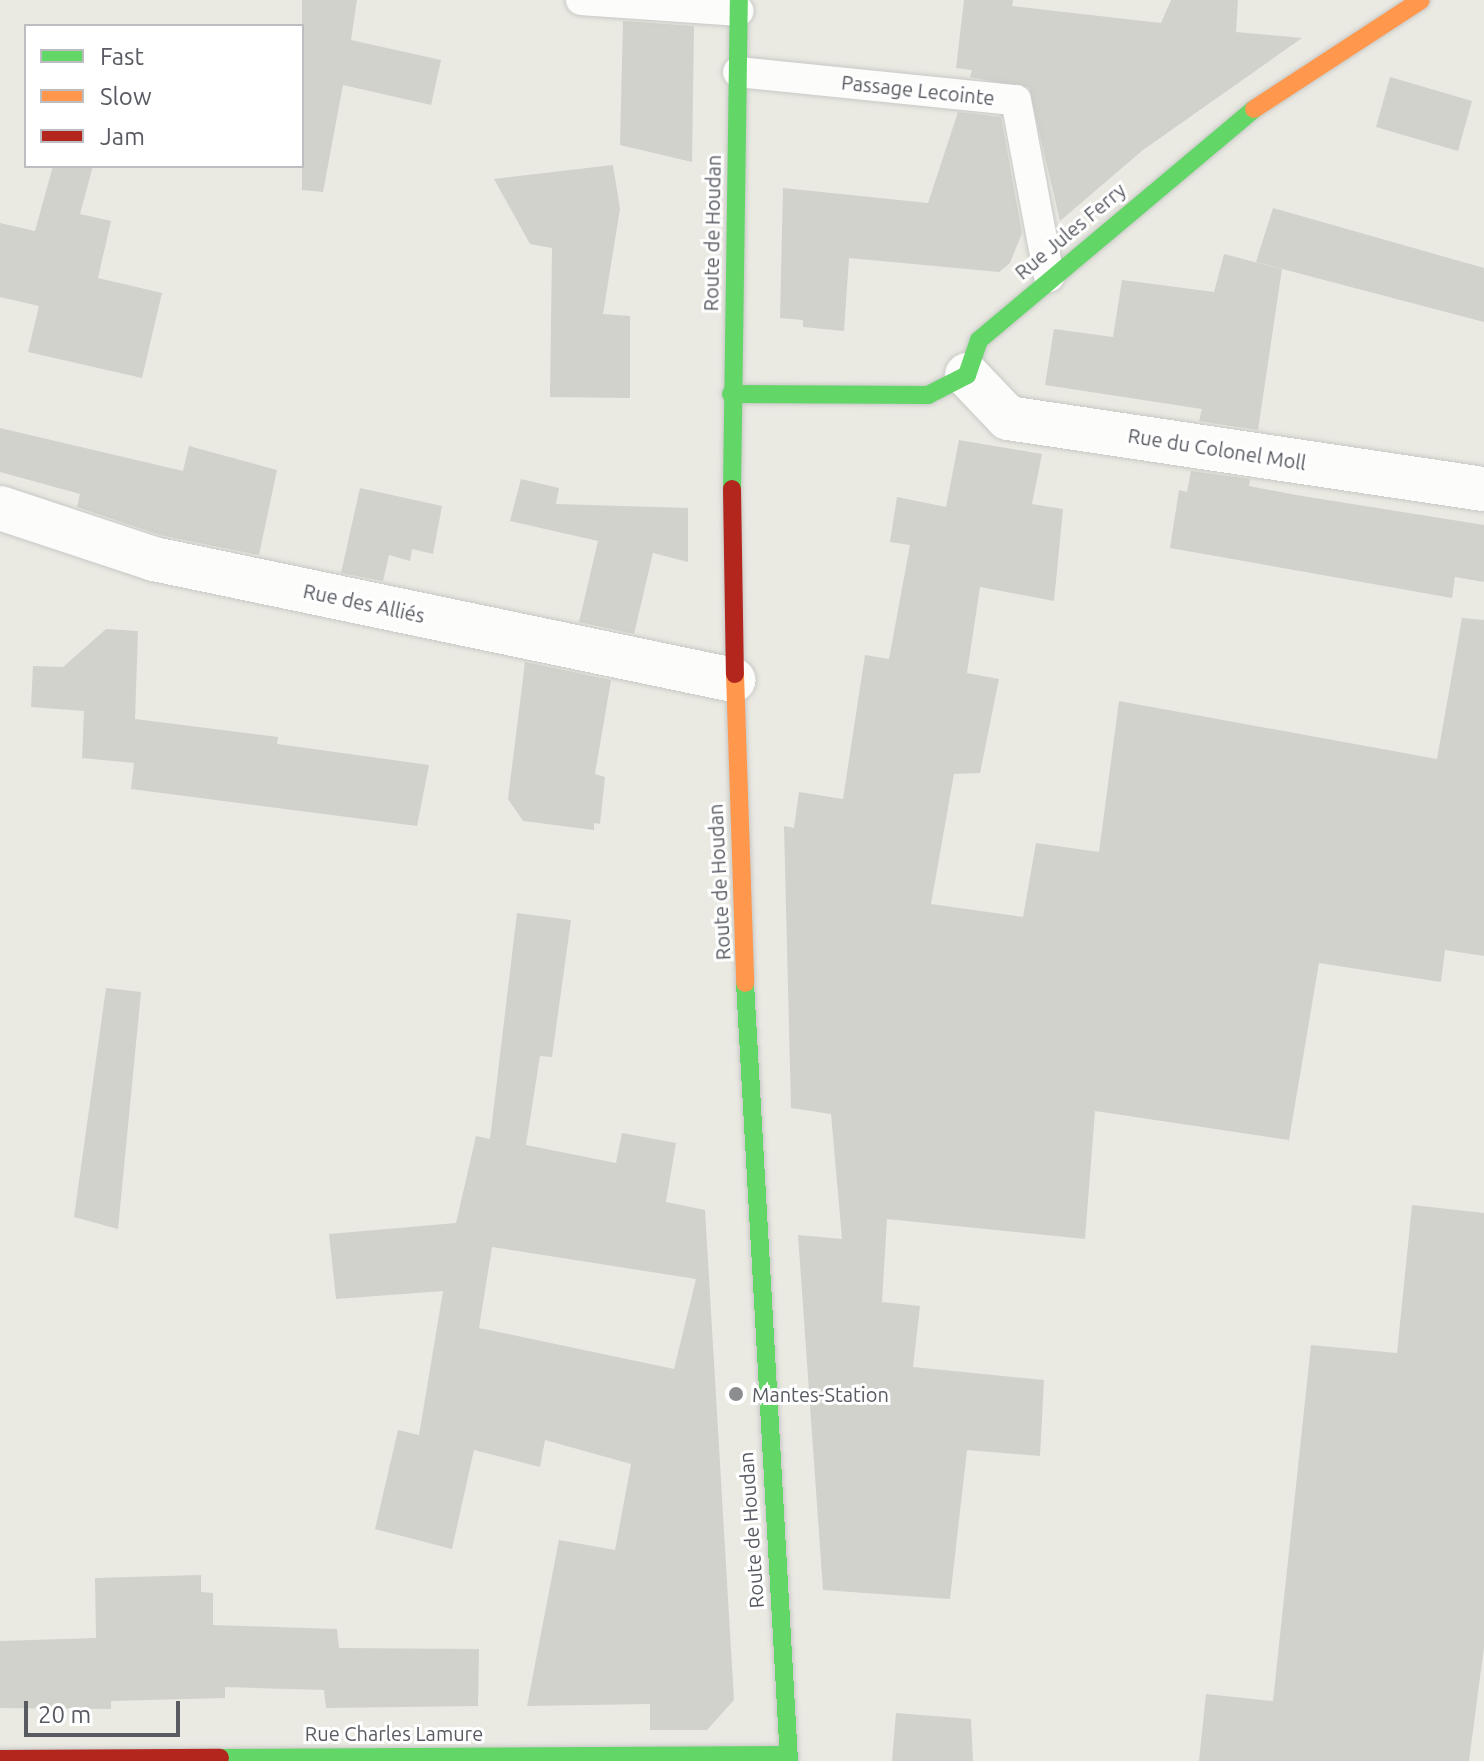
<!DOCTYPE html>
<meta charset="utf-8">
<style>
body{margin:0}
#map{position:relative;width:1484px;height:1761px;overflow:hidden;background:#eae9e2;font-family:Ubuntu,sans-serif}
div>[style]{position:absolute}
.building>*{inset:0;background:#d2d2cd}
.roads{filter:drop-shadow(0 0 2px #c7c8c6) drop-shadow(0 0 2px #c7c8c6)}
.lane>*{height:30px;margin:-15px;padding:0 15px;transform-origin:15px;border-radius:15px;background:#fcfcfb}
.street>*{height:44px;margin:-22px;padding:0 22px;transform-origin:22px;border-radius:22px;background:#fcfcfb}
.fast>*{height:18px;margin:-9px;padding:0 9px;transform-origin:9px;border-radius:9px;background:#63d668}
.slow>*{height:18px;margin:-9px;padding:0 9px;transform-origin:9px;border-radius:9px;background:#ff974d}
.jam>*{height:18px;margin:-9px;padding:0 9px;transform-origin:9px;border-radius:9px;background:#b3261e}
.dots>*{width:22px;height:22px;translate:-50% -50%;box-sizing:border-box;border:4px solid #fff;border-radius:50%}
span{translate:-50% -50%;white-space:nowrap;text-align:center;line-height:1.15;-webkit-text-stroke:6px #fff;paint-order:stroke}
.street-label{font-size:20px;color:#585b62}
.poi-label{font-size:20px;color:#585b62}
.left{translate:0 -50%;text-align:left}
.legend{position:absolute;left:24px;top:24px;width:280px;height:144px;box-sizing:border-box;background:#fff;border:2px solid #bcbdc0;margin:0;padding:10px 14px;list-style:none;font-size:24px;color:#585b62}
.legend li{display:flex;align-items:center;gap:16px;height:40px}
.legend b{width:40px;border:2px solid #bcbdc0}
.scale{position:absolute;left:24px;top:1701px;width:156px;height:36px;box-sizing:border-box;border:4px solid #585b62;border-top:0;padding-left:10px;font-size:24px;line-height:28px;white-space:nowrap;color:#585b62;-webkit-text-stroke:6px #fff;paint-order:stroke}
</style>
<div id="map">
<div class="building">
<div style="clip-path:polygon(302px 0,357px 0,351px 40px,441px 60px,431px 105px,343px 85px,323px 192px,302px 190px)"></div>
<div style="clip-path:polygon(964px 0,1013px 0,1012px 6px,1161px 23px,1171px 0,1238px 0,1236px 32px,1302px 38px,1143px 150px,1060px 221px,1029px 88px,970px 77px,972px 70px,956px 68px)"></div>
<div style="clip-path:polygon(623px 21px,694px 26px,692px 162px,620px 145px)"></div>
<div style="clip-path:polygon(1390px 77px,1472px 101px,1458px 151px,1376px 127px)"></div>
<div style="clip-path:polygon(958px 112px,1001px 117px,1022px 233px,1010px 263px,999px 272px,849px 258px,844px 331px,803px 327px,803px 320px,780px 318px,783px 188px,928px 203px)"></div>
<div style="clip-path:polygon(613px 165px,620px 209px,603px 314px,630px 316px,630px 398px,550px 397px,552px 248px,530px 244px,494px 179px)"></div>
<div style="clip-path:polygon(53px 166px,93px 166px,80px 214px,111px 221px,98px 278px,162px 293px,142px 378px,28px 352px,39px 306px,0 297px,0 223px,35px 231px)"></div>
<div style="clip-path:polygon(1273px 208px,1484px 268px,1484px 322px,1256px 262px)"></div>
<div style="clip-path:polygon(1224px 254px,1282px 269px,1258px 430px,1199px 421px,1202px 409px,1045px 385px,1054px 329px,1113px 337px,1122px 280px,1214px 292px)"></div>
<div style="clip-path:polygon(0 428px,183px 471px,189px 446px,277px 470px,259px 555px,160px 535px,77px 507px,80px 494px,0 472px)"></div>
<div style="clip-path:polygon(959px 440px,1042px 454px,1032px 504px,1063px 509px,1054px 601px,980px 587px,967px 673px,999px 679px,980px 773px,954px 774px,931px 904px,1023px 917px,1036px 843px,1099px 852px,1119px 701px,1437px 759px,1462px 618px,1484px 620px,1484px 956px,1445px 950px,1441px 982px,1319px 963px,1289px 1140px,1095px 1111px,1085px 1239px,887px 1219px,882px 1302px,920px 1306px,913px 1367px,1044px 1380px,1040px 1456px,967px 1450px,950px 1599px,823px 1590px,798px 1235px,842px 1239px,831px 1114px,791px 1108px,784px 826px,794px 828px,799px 792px,843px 799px,865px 655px,889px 659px,910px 545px,890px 542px,897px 497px,946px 507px)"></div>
<div style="clip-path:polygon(1191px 471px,1250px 479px,1249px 486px,1296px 495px,1484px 525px,1484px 582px,1455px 577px,1452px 598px,1170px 548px,1179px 490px,1187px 492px)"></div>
<div style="clip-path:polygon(521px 479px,559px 488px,556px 504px,688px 508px,688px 562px,653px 553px,634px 634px,579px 622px,598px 541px,510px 521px)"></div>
<div style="clip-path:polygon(360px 488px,442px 506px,433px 554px,412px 549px,410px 561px,389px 555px,383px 581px,341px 573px)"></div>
<div style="clip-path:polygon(106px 629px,138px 631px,135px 719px,278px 737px,277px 744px,429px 765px,417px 826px,131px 789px,134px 763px,82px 758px,84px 711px,31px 707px,33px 666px,63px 667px)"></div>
<div style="clip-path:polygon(525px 662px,611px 680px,595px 774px,605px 777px,600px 824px,594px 823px,594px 830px,523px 821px,508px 799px)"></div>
<div style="clip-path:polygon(evenodd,517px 913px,571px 920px,552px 1057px,540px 1056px,526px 1145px,616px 1163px,622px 1133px,676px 1143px,666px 1202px,705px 1210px,734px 1700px,707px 1730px,650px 1730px,650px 1704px,527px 1706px,559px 1540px,615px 1550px,631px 1464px,545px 1440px,540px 1467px,474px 1450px,452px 1549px,375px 1529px,398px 1430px,419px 1435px,443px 1291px,336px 1299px,329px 1234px,456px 1223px,476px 1136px,490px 1139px,517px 913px,492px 1247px,696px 1279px,674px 1369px,479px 1328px,492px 1247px)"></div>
<div style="clip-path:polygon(106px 988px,141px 992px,118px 1229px,74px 1217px)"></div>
<div style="clip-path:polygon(1412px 1205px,1484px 1213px,1484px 1647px,1469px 1761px,1199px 1761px,1206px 1694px,1273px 1701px,1311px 1345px,1397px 1353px)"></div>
<div style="clip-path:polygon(201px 1575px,201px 1592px,213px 1593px,213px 1625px,337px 1629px,339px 1648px,479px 1649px,478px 1706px,326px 1708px,324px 1690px,225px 1687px,225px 1698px,111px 1701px,111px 1709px,0 1708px,0 1641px,96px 1638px,95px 1578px)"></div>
<div style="clip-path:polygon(896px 1713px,971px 1719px,973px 1761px,892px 1761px)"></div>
</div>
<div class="roads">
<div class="lane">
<div style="left:581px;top:0;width:158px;rotate:4deg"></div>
<div style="left:738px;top:72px;width:279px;rotate:5.8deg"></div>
<div style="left:1016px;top:100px;width:180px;rotate:79.4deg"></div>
</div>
<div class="street">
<div style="left:967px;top:375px;width:59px;rotate:46.4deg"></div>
<div style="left:1008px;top:418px;width:481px;rotate:8.5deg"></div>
<div style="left:0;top:508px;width:162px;rotate:18.3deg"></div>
<div style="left:154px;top:559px;width:592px;rotate:11.8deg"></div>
</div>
<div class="fast">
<div style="left:731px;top:394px;width:197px;rotate:0.3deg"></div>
<div style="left:928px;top:395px;width:44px;rotate:-27.1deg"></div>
<div style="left:967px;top:375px;width:37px;rotate:-71deg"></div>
<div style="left:979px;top:340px;width:359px;rotate:-40deg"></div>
<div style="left:732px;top:489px;width:489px;rotate:-89.2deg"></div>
<div style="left:745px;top:983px;width:779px;rotate:86.76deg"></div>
<div style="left:220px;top:1758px;width:569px;rotate:-0.3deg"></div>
</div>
<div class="slow">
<div style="left:1254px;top:109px;width:199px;rotate:-33.1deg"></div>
<div style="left:735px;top:674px;width:309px;rotate:88.1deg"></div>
</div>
<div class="jam">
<div style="left:732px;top:489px;width:185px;rotate:89.1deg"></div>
<div style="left:0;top:1759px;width:220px;rotate:-0.3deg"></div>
</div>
</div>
<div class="dots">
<div style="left:736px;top:1394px;background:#8b8d8f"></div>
</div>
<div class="street-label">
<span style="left:918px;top:90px;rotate:6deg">Passage Lecointe</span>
<span style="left:1070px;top:231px;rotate:-40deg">Rue Jules Ferry</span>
<span style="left:712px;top:233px;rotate:-89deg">Route de Houdan</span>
<span style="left:1217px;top:449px;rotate:9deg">Rue du Colonel Moll</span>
<span style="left:364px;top:603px;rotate:12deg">Rue des Alliés</span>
<span style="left:719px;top:882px;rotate:-93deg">Route de Houdan</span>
<span style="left:751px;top:1530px;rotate:-94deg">Route de Houdan</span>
<span style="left:394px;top:1733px">Rue Charles Lamure</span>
</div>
<div class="poi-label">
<span class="left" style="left:752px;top:1394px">Mantes-Station</span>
</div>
<ul class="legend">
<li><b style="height:10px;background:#63d668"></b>Fast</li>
<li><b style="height:10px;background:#ff974d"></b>Slow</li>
<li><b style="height:10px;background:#b3261e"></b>Jam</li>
</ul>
<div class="scale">20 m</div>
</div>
